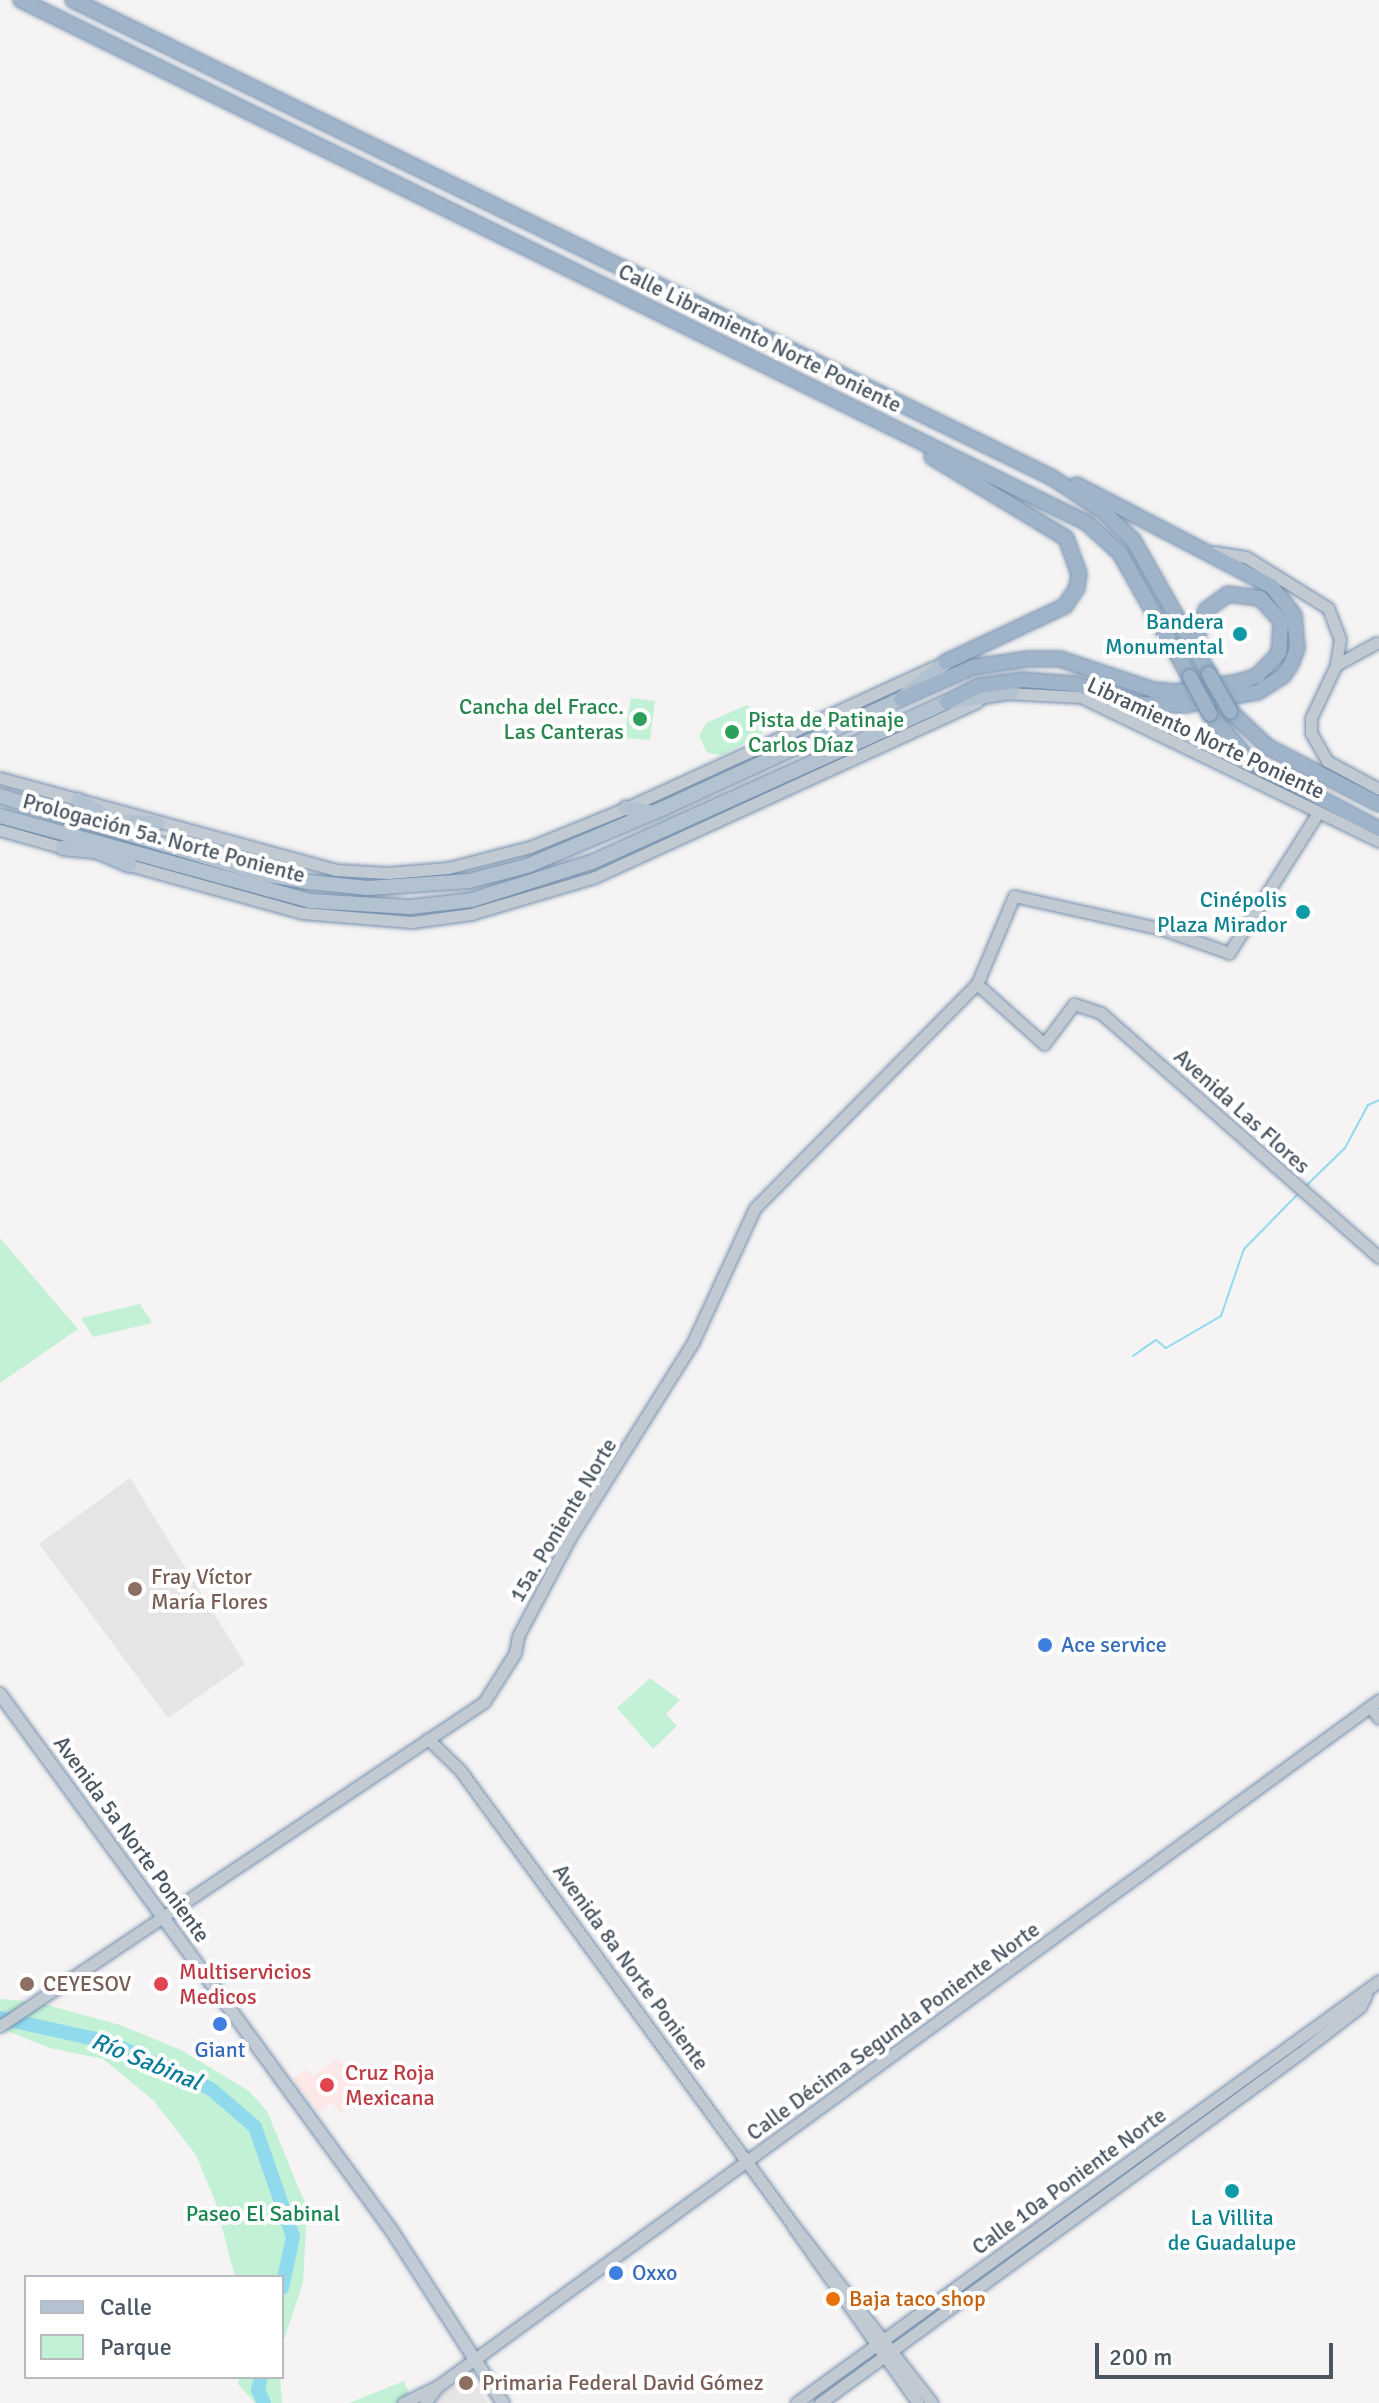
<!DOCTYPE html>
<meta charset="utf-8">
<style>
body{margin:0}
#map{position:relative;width:1379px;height:2403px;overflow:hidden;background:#f5f3f3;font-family:Signika,sans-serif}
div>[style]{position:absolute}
.education>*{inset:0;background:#e6e4e5}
.medical>*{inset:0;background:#fce8e6}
.green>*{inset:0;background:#c3f1d5}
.stream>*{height:2px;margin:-1px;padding:0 1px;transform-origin:1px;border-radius:1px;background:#90daee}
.river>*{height:14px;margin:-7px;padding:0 7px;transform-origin:7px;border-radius:7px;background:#90daee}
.roads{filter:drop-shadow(0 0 2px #7690ad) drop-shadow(0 0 2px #7690ad)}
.tertiary>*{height:11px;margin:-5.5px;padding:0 5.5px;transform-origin:5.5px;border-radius:5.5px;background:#c1cad2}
.secondary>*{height:12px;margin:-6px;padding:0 6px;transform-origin:6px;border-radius:6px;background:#c1cbd6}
.primary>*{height:14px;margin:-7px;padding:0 7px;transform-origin:7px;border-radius:7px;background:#b3c2d1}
.trunk>*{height:14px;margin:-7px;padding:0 7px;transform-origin:7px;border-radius:7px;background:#9fb4c9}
.bridges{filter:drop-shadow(0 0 2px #7690ad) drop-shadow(0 0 2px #7690ad)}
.trunk-bridge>*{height:14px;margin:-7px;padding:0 7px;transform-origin:7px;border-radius:7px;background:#9fb4c9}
.dots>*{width:22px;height:22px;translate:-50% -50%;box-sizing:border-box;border:4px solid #fff;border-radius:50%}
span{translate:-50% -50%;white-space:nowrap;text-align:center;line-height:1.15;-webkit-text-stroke:8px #fff;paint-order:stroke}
.street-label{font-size:22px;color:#4a5661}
.culture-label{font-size:22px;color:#0d838f}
.right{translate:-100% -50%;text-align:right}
.leisure-label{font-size:22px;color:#27864d}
.left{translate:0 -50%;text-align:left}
.education-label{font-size:22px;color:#785e54}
.shop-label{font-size:22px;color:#366cbe}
.health-label{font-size:22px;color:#be3a42}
.park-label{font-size:22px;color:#17864f}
.food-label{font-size:22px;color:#c56008}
.water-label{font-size:24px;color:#0c7c9b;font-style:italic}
.legend{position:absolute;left:24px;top:2275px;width:260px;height:104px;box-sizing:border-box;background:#fff;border:2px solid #b7bbc0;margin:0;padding:10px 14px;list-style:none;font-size:24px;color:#4a5661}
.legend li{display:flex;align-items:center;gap:16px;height:40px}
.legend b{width:40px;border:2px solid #b7bbc0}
.scale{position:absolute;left:1095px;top:2343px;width:238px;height:36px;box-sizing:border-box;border:4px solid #4a5661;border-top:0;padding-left:10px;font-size:24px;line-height:28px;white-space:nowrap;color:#4a5661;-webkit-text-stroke:6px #fff;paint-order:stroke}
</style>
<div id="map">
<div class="education">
<div style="clip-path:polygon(130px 1478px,245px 1664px,168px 1718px,39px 1544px)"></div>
<div style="clip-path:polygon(469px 2373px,488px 2403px,434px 2403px,443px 2393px)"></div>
</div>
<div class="medical">
<div style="clip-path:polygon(338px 2058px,362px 2090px,341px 2114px,332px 2102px,318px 2112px,293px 2079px,306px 2069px,313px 2077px)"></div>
</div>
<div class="green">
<div style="clip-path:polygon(631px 698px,655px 701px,650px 740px,624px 738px)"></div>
<div style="clip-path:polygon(747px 705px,762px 715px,762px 734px,722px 755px,707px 753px,699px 736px,706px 723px)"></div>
<div style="clip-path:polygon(0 1238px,78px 1329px,0 1383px)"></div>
<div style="clip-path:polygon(140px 1304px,152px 1323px,93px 1337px,81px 1318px)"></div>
<div style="clip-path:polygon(650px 1678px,680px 1700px,666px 1714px,677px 1726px,653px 1749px,617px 1708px)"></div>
<div style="clip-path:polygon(0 1999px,36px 2002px,120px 2025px,181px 2050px,249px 2091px,267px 2111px,307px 2208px,303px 2283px,282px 2345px,282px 2277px,235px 2277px,215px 2201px,196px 2155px,153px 2100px,103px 2059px,50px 2048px,0 2028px)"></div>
<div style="clip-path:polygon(239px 2377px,280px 2377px,282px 2403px,255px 2403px,238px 2384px)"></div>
<div style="clip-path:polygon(404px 2381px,409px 2393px,399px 2403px,349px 2403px)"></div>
</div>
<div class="stream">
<div style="left:1306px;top:1186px;width:54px;rotate:-44.3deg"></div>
<div style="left:1345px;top:1148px;width:49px;rotate:-61.9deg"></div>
<div style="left:1368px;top:1105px;width:12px;rotate:-24deg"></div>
<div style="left:1133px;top:1356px;width:28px;rotate:-35deg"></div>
<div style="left:1156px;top:1340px;width:13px;rotate:39deg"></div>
<div style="left:1166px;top:1348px;width:64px;rotate:-30.2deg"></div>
<div style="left:1221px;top:1316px;width:71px;rotate:-71.1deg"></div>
<div style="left:1244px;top:1249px;width:78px;rotate:-45.5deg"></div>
</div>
<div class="river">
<div style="left:0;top:2018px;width:112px;rotate:12.4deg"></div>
<div style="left:109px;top:2042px;width:112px;rotate:24.7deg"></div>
<div style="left:211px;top:2089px;width:58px;rotate:40.8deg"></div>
<div style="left:255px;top:2127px;width:116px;rotate:70.9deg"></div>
<div style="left:293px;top:2237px;width:52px;rotate:102.2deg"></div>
<div style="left:261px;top:2377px;width:13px;rotate:103deg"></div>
<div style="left:258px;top:2390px;width:14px;rotate:65deg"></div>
</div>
<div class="roads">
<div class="tertiary">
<div style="left:1214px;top:552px;width:32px;rotate:9deg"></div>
<div style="left:1246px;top:557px;width:97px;rotate:31.9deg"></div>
<div style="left:1328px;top:608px;width:33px;rotate:69deg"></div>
<div style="left:1340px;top:639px;width:26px;rotate:99deg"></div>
<div style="left:1336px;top:665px;width:59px;rotate:115.3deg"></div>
<div style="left:1311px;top:718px;width:15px;rotate:90deg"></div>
<div style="left:1311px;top:733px;width:32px;rotate:60deg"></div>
<div style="left:1327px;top:761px;width:59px;rotate:28.3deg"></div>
<div style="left:1336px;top:665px;width:46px;rotate:-28.8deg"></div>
<div style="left:1005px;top:693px;width:76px;rotate:3deg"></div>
<div style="left:1081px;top:697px;width:331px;rotate:25.8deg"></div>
<div style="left:0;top:778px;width:348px;rotate:15.3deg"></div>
<div style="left:336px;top:870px;width:52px;rotate:3.3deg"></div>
<div style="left:388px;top:873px;width:60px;rotate:-4.8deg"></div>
<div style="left:448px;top:868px;width:85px;rotate:-14.4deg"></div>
<div style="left:530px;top:847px;width:104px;rotate:-22.1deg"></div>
<div style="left:626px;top:808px;width:339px;rotate:-24.6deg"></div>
<div style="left:0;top:830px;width:74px;rotate:15.7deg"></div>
<div style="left:122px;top:863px;width:187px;rotate:15.5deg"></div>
<div style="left:302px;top:913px;width:110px;rotate:4.7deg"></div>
<div style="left:412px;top:922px;width:60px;rotate:-7.7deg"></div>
<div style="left:471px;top:914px;width:129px;rotate:-16.6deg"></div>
<div style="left:595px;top:877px;width:420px;rotate:-24.6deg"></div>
<div style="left:977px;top:984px;width:90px;rotate:41.8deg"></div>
<div style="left:1044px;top:1044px;width:50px;rotate:-53.1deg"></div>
<div style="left:1074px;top:1004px;width:28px;rotate:18deg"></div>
<div style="left:1101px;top:1013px;width:370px;rotate:41.3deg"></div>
<div style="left:1370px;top:1707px;width:14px;rotate:51deg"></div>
<div style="left:428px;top:1739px;width:45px;rotate:44.1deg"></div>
<div style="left:460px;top:1770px;width:564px;rotate:53.8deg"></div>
<div style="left:793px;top:2225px;width:226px;rotate:52deg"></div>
<div style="left:0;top:2026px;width:582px;rotate:-33.8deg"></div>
<div style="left:484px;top:1702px;width:58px;rotate:-57.7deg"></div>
<div style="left:515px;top:1653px;width:17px;rotate:-80deg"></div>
<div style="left:518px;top:1636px;width:113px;rotate:-62.1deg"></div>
<div style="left:571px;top:1536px;width:229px;rotate:-57.8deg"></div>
<div style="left:693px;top:1342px;width:148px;rotate:-65.2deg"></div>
<div style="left:755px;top:1208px;width:315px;rotate:-45.3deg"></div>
<div style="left:977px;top:984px;width:95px;rotate:-67.2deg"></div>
<div style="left:1014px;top:896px;width:152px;rotate:12.6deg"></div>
<div style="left:1162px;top:929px;width:71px;rotate:19.7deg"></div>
<div style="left:1229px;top:953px;width:166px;rotate:-57.6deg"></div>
<div style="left:793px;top:2226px;width:217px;rotate:54.8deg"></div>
<div style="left:403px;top:2403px;width:39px;rotate:-26deg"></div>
<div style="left:425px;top:2403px;width:21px;rotate:-53deg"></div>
<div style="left:438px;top:2386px;width:1165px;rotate:-36.09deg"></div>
<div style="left:796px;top:2403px;width:720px;rotate:-35.9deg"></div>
<div style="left:820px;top:2403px;width:594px;rotate:-36.1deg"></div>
<div style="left:1300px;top:2053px;width:76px;rotate:-37.5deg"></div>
<div style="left:1360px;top:2007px;width:13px;rotate:-63deg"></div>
</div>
<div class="secondary">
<div style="left:0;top:1694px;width:665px;rotate:53.87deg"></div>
<div style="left:392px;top:2231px;width:205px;rotate:57.2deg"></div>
</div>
<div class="primary">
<div style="left:0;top:796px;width:274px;rotate:16.5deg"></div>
<div style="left:263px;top:874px;width:47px;rotate:9.9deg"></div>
<div style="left:309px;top:882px;width:59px;rotate:5.8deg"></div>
<div style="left:368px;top:888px;width:101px;rotate:-4deg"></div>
<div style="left:469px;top:881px;width:60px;rotate:-14.5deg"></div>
<div style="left:527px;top:866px;width:149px;rotate:-22.9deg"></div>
<div style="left:664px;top:808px;width:261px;rotate:-24.7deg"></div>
<div style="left:901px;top:699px;width:58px;rotate:-39.4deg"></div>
<div style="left:78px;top:800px;width:52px;rotate:30deg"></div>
<div style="left:626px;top:808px;width:27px;rotate:10deg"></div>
<div style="left:0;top:816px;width:321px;rotate:15.3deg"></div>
<div style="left:310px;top:901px;width:100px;rotate:3.4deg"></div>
<div style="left:410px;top:907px;width:62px;rotate:-6.4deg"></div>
<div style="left:472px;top:900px;width:126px;rotate:-17.6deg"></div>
<div style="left:592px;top:862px;width:389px;rotate:-24.3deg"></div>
<div style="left:947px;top:702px;width:65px;rotate:-8.9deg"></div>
<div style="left:114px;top:822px;width:43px;rotate:1.3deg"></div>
<div style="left:63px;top:848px;width:40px;rotate:5.7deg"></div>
<div style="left:94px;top:850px;width:39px;rotate:23deg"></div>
</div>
<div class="trunk">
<div style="left:21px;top:0;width:1187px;rotate:26.13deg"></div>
<div style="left:1087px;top:523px;width:45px;rotate:42.3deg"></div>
<div style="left:1120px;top:553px;width:142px;rotate:60.6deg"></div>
<div style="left:73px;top:0;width:1088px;rotate:26deg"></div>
<div style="left:1051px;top:477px;width:62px;rotate:33.2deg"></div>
<div style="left:1103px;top:511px;width:42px;rotate:44deg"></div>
<div style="left:1133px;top:540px;width:154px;rotate:60.4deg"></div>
<div style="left:932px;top:457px;width:157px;rotate:31.2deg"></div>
<div style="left:1066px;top:538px;width:37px;rotate:70deg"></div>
<div style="left:1079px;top:573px;width:15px;rotate:98deg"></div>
<div style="left:1077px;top:588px;width:22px;rotate:124deg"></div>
<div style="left:1065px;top:606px;width:132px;rotate:154.8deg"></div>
<div style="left:901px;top:699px;width:79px;rotate:-24deg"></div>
<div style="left:973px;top:667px;width:56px;rotate:-8.3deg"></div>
<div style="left:1028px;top:659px;width:32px"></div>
<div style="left:1060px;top:659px;width:98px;rotate:18.4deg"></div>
<div style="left:1153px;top:690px;width:24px;rotate:5deg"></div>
<div style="left:1177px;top:692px;width:63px;rotate:-9.2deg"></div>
<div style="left:1239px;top:682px;width:19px;rotate:-18deg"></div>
<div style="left:1257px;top:676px;width:32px;rotate:-46deg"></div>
<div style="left:1279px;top:653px;width:32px;rotate:-86deg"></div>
<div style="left:1281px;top:621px;width:31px;rotate:-132deg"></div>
<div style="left:1260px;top:598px;width:32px;rotate:-173deg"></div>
<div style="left:1228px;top:594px;width:27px;rotate:144deg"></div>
<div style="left:1206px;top:610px;width:28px;rotate:109deg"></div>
<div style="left:1197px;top:636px;width:17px;rotate:80deg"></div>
<div style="left:947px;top:702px;width:36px;rotate:-27deg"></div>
<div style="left:979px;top:686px;width:44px;rotate:-7.8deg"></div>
<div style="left:1023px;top:680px;width:52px;rotate:4.4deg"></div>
<div style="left:1075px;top:684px;width:67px;rotate:17.4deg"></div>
<div style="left:1139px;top:704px;width:45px;rotate:1.3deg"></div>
<div style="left:1184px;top:705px;width:75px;rotate:-10deg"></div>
<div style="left:1258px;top:692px;width:30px;rotate:-33deg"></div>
<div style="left:1283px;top:676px;width:14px;rotate:-56deg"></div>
<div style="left:1291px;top:664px;width:17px;rotate:-69deg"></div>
<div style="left:1297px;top:648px;width:33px;rotate:-95deg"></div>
<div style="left:1294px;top:615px;width:37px;rotate:-128deg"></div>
<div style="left:1271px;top:586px;width:219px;rotate:-152.5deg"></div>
<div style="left:1230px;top:711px;width:52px;rotate:43.5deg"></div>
<div style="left:1268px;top:747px;width:125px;rotate:27.2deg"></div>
<div style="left:1210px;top:714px;width:62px;rotate:49.6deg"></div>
<div style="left:1250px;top:761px;width:146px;rotate:27.8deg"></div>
</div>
</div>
<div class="bridges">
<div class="trunk-bridge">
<div style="left:1209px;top:674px;width:43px;rotate:60.4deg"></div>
<div style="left:1190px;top:677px;width:42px;rotate:61.6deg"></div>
</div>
</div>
<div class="dots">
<div style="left:1240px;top:634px;background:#0f9aa8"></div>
<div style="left:640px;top:719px;background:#2e9e5b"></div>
<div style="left:732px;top:732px;background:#2e9e5b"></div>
<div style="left:1303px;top:912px;background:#0f9aa8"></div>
<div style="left:135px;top:1589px;background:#8d6e63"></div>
<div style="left:1045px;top:1645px;background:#3f7fe0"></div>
<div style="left:27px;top:1984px;background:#8d6e63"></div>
<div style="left:161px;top:1984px;background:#e0444e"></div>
<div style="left:220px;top:2024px;background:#3f7fe0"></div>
<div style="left:327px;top:2085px;background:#e0444e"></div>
<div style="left:1232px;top:2191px;background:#0f9aa8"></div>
<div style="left:616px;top:2273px;background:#3f7fe0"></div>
<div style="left:833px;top:2299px;background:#e8710a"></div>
<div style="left:466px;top:2383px;background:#8d6e63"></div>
</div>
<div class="street-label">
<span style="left:760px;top:338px;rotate:26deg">Calle Libramiento Norte Poniente</span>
<span style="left:1206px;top:738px;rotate:25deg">Libramiento Norte Poniente</span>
<span style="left:164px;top:838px;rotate:15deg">Prologación 5a. Norte Poniente</span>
<span style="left:1242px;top:1111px;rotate:42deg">Avenida Las Flores</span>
<span style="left:563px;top:1520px;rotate:-59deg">15a. Poniente Norte</span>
<span style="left:132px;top:1839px;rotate:54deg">Avenida 5a Norte Poniente</span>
<span style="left:631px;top:1967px;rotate:54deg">Avenida 8a Norte Poniente</span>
<span style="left:893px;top:2031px;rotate:-36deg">Calle Décima Segunda Poniente Norte</span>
<span style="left:1069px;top:2181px;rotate:-36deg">Calle 10a Poniente Norte</span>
</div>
<div class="culture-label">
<span class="right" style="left:1224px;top:634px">Bandera<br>Monumental</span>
<span class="right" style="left:1287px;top:912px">Cinépolis<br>Plaza Mirador</span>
<span style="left:1232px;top:2230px">La Villita<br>de Guadalupe</span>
</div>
<div class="leisure-label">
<span class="right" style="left:624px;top:719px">Cancha del Fracc.<br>Las Canteras</span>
<span class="left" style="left:748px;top:732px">Pista de Patinaje<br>Carlos Díaz</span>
</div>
<div class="education-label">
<span class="left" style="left:151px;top:1589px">Fray Víctor<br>María Flores</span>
<span class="left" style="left:43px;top:1984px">CEYESOV</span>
<span class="left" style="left:482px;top:2383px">Primaria Federal David Gómez</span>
</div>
<div class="shop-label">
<span class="left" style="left:1061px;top:1645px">Ace service</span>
<span style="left:220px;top:2050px">Giant</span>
<span class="left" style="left:632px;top:2273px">Oxxo</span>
</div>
<div class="health-label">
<span class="left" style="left:179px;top:1984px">Multiservicios<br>Medicos</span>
<span class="left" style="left:345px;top:2085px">Cruz Roja<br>Mexicana</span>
</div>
<div class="park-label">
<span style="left:263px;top:2214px">Paseo El Sabinal</span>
</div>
<div class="food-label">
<span class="left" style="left:849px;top:2299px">Baja taco shop</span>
</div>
<div class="water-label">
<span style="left:146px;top:2062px;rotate:22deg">Río Sabinal</span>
</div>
<ul class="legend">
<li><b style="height:10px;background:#b3c2d1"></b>Calle</li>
<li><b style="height:22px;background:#c3f1d5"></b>Parque</li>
</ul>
<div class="scale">200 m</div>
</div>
